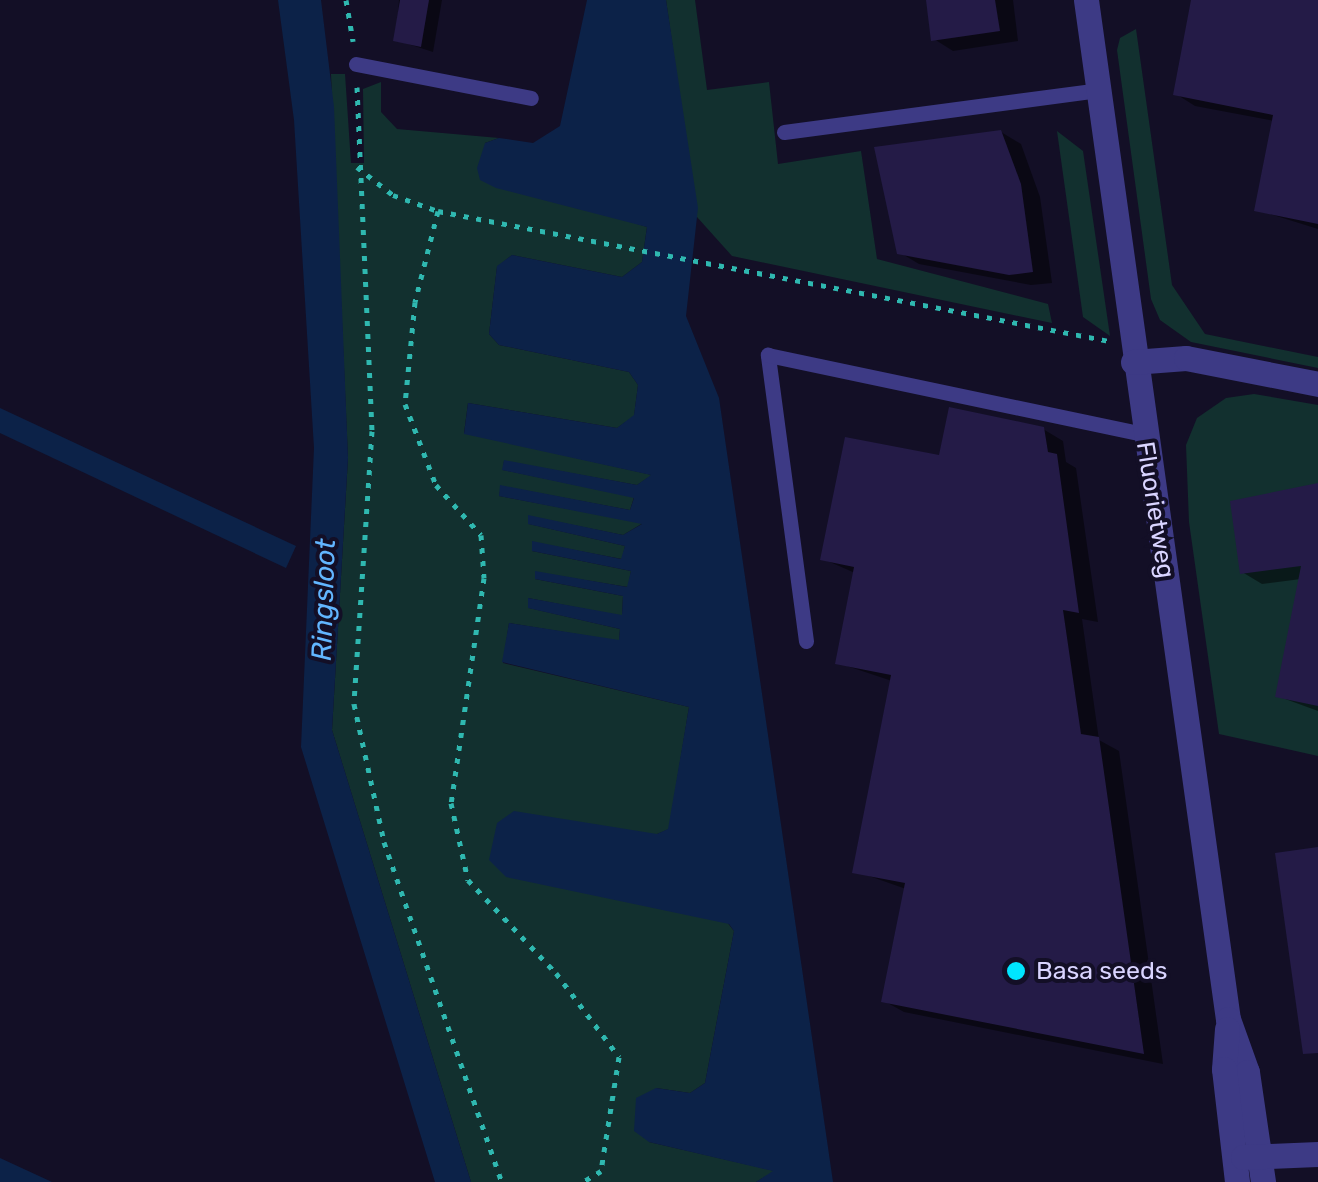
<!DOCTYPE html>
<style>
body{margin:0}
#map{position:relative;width:1318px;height:1182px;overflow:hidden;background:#130f26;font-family:Rubik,sans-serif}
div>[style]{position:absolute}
.green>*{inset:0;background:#12302f}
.water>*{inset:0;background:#0c2248}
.shadow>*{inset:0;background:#0007}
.building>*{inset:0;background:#241b47}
.path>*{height:5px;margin-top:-2.5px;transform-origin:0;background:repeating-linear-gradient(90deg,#2fb8b0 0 5px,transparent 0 13px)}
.lane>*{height:15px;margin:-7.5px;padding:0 7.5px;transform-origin:7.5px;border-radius:7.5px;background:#3d3a85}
.street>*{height:25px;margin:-12.5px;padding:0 12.5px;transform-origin:12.5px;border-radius:12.5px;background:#3d3a85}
.dots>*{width:28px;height:28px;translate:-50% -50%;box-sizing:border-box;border:5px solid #130f26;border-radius:50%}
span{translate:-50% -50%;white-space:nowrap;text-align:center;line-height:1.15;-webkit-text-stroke:8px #130f26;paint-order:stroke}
.street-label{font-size:25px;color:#d9d4ff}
.poi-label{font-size:25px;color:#d9d4ff}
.left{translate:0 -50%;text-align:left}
.water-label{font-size:28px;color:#62b6ff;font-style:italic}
</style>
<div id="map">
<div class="green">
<div style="clip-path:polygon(666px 0,695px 0,707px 90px,769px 82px,778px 164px,861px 151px,877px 259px,1048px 304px,1052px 323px,732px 256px,697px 217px)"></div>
<div style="clip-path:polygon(1136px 29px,1172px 285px,1205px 334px,1318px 357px,1318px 368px,1191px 342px,1160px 320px,1151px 299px,1117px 50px,1120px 38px)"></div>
<div style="clip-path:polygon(331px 74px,345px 74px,351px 163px,364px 163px,363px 89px,381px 82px,381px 112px,397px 129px,499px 138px,485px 143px,596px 211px,647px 227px,642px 262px,622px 277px,512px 255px,497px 267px,489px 334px,499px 345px,629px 372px,638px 385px,634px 416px,617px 428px,468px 403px,464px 433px,652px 475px,637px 485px,504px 461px,503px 470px,634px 497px,630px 510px,501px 486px,499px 496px,643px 523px,623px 535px,528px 516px,529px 524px,625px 546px,622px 559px,532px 542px,532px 551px,631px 571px,628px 587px,535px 572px,535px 579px,623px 596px,622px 616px,528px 598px,529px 608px,620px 629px,619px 641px,509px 623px,503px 663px,689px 707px,669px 829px,657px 834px,734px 931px,705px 1083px,690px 1093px,656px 1088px,649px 1142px,775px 1171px,756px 1182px,471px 1182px,332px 730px,348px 458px)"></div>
<div style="clip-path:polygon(1057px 131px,1083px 151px,1110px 336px,1083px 317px)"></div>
<div style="clip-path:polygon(1254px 394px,1318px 405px,1318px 756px,1219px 734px,1189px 522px,1186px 445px,1197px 418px,1226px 398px)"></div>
</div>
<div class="water">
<div style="clip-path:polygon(278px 0,321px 0,334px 107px,348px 458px,332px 730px,471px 1182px,435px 1182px,301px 747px,314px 448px,294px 120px)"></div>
<div style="clip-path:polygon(587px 0,666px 0,698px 208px,686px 316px,719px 398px,833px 1182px,756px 1182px,773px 1171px,649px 1142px,634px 1131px,636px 1098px,656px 1088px,690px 1093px,705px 1083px,734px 931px,729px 924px,506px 877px,489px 860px,497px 823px,514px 811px,657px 834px,668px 829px,689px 707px,502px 662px,509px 623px,619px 640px,620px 629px,528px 608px,528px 598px,622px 615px,623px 596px,535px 579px,535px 571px,627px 587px,631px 571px,532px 551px,532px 541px,621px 559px,625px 546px,528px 524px,528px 515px,623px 535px,642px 524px,499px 496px,500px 485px,630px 510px,634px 498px,502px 470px,504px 460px,637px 485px,651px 475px,464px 434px,468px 403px,617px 428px,634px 415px,638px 385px,629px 372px,499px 345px,489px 334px,497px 266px,512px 255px,622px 277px,642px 262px,647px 227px,496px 188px,480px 180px,477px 168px,485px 143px,499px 138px,533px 143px,560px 126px)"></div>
<div style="clip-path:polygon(0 408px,296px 546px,286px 568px,0 433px)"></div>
<div style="clip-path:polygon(0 1158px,52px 1182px,0 1182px)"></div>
</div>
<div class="shadow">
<div style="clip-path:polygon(399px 0,442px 0,433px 52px,396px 40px)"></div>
<div style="clip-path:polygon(928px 0,1013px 0,1018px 41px,953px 51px,934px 39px)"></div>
<div style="clip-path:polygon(1194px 0,1318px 0,1318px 229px,1257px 210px,1274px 121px,1195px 106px,1176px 94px)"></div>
<div style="clip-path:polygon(1001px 132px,1021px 144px,1040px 197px,1052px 283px,1031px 285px,919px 264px,899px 252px)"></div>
<div style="clip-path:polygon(1043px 429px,1063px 441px,1066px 462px,1076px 468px,1098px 622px,1082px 619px,1099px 740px,1119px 751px,1163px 1064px,904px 1012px,884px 1001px,906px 889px,855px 871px,892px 681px,838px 663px,855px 573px,823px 559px,941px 458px)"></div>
<div style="clip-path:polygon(1318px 486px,1318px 711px,1277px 696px,1301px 579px,1262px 584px,1242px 572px)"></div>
</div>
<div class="building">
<div style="clip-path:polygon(400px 0,429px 0,421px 47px,393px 41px)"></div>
<div style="clip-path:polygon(926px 0,995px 0,1000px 31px,931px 41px)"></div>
<div style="clip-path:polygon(1191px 0,1318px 0,1318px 224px,1254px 211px,1273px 115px,1173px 95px)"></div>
<div style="clip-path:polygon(1001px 130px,1021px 184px,1033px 272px,1009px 275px,897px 254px,874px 147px)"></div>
<div style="clip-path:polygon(949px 407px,1044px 427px,1048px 452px,1057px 454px,1079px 613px,1063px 610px,1081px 734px,1099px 737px,1144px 1054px,881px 1002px,905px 883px,852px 873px,891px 675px,835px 664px,854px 567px,820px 560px,845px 437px,939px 455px)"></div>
<div style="clip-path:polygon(1318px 483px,1318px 706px,1275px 697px,1301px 566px,1240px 574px,1230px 501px)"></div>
<div style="clip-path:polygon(1318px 847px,1318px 1053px,1303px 1054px,1275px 853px)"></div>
</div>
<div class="path">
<div style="left:346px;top:0;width:42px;rotate:80.3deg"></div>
<div style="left:357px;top:87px;width:344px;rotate:87.5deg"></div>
<div style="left:372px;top:431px;width:274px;rotate:93.8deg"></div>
<div style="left:354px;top:704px;width:141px;rotate:77.7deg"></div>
<div style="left:384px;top:842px;width:360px;rotate:70.9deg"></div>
<div style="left:357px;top:167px;width:46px;rotate:37.9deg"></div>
<div style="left:393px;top:195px;width:48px;rotate:19.6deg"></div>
<div style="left:438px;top:211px;width:683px;rotate:10.96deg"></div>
<div style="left:438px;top:211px;width:94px;rotate:104.2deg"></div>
<div style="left:415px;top:302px;width:102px;rotate:95.6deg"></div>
<div style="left:405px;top:404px;width:87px;rotate:69.1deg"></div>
<div style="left:436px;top:485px;width:67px;rotate:48deg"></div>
<div style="left:481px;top:535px;width:43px;rotate:86deg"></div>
<div style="left:484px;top:578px;width:227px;rotate:98.3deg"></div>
<div style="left:451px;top:803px;width:79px;rotate:77.6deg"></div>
<div style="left:468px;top:880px;width:128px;rotate:46.6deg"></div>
<div style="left:556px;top:973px;width:105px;rotate:53.1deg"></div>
<div style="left:619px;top:1057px;width:115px;rotate:99deg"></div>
<div style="left:601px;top:1171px;width:21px;rotate:149deg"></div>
</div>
<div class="lane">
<div style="left:356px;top:64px;width:178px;rotate:11deg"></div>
<div style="left:784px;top:132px;width:317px;rotate:-7.6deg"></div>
<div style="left:806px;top:641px;width:289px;rotate:-97.6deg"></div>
<div style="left:768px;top:355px;width:384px;rotate:11.9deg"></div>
</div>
<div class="street">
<div style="left:1086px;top:0;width:1029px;rotate:82.07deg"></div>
<div style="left:1228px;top:1019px;width:56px;rotate:70.3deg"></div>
<div style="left:1247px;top:1072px;width:111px;rotate:81.7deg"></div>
<div style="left:1133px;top:362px;width:53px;rotate:-4.3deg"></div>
<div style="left:1186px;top:358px;width:135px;rotate:11.1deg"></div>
<div style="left:1227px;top:1029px;width:40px;rotate:94.3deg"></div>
<div style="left:1224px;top:1069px;width:114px;rotate:83.4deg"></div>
<div style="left:1243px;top:1157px;width:75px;rotate:-2.3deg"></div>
</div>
<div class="dots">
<div style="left:1016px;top:971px;background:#00e5ff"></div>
</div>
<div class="street-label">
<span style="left:1155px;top:510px;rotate:81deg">Fluorietweg</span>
</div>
<div class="poi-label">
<span class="left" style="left:1036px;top:971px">Basa seeds</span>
</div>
<div class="water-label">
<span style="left:324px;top:600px;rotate:-88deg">Ringsloot</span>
</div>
</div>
